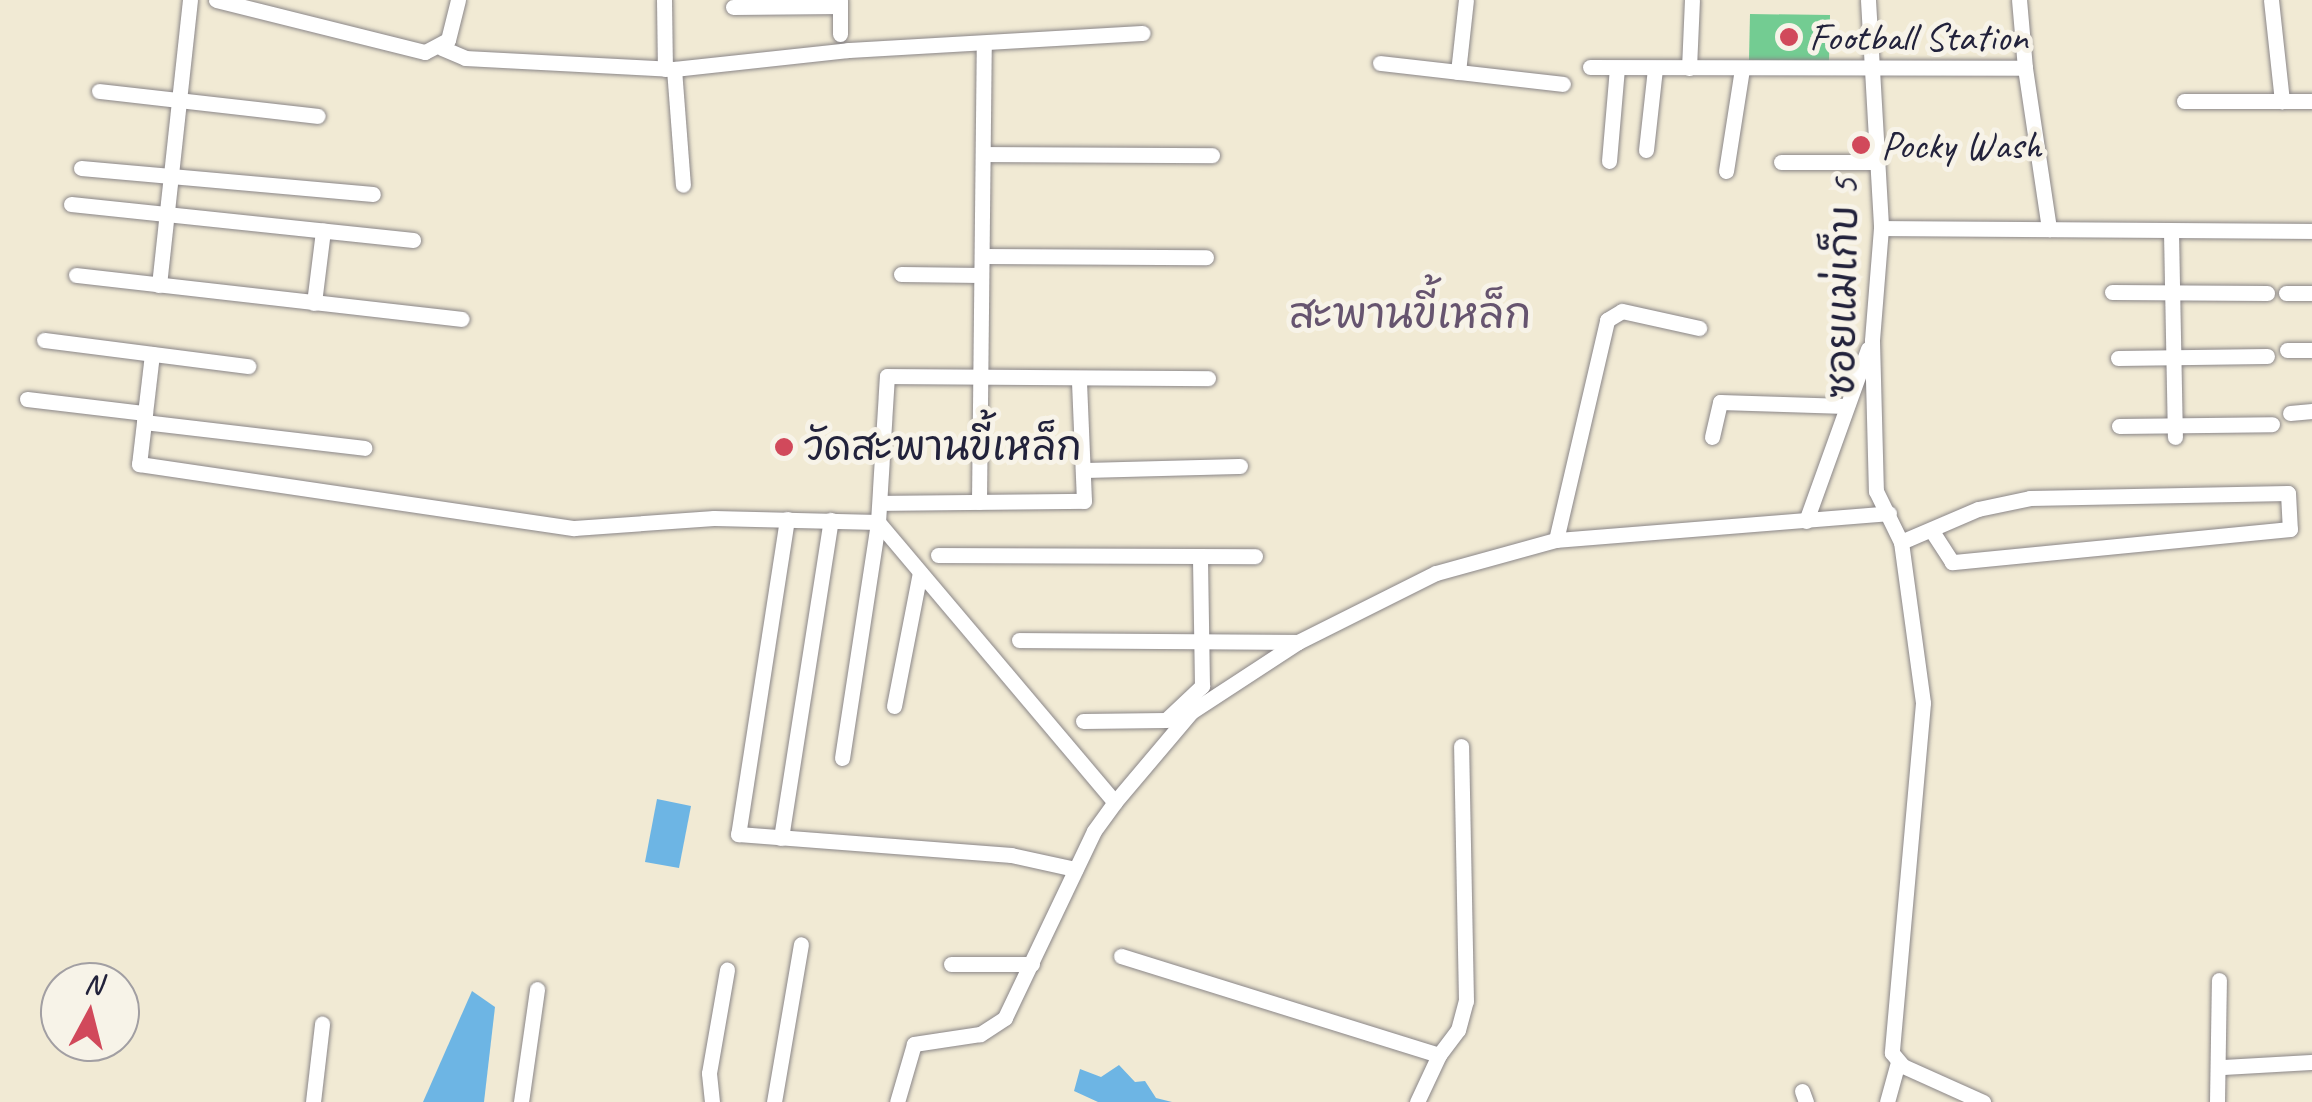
<!DOCTYPE html>
<meta charset="utf-8">
<style>
body{margin:0}
#map{position:relative;width:2312px;height:1102px;overflow:hidden;background:#f1ead4;font-family:Caveat,"Playpen Sans Thai",sans-serif}
div>[style]{position:absolute}
.green>*{inset:0;background:#73cc92}
.water>*{inset:0;background:#6db5e4}
.roads{filter:drop-shadow(0 0 2px #8a8688) drop-shadow(0 0 2px #8a8688)}
.minor>*{height:15px;margin:-7.5px;padding:0 7.5px;transform-origin:7.5px;border-radius:7.5px;background:#fff}
.dots>*{width:28px;height:28px;translate:-50% -50%;box-sizing:border-box;border:5px solid #f7f3e8;border-radius:50%}
span{translate:-50% -50%;white-space:nowrap;text-align:center;line-height:1.15;-webkit-text-stroke:10px #f7f3e8;paint-order:stroke}
.poi-label{font-size:40px;color:#22223b}
.left{translate:0 -50%;text-align:left}
.street-label{font-size:40px;color:#22223b}
.neighbourhood-label{font-size:42px;color:#66546f}
.north{position:absolute;left:40px;top:962px;width:100px;height:100px;box-sizing:border-box;background:#f7f3e8;border:2px solid #a29fa3;border-radius:50%;rotate:7deg;font-size:28px;font-weight:700;line-height:40px;text-align:center;color:#22223b}
.north::after{content:'';display:block;margin:auto;width:35px;height:45px;background:#d1495b;clip-path:polygon(50% 0,100% 100%,50% 72%,0 100%)}
</style>
<div id="map">
<div class="green">
<div style="clip-path:polygon(1750px 14px,1830px 15px,1829px 61px,1749px 60px)"></div>
</div>
<div class="water">
<div style="clip-path:polygon(657px 799px,691px 806px,679px 868px,645px 862px)"></div>
<div style="clip-path:polygon(472px 991px,495px 1007px,484px 1102px,423px 1102px)"></div>
<div style="clip-path:polygon(1119px 1065px,1135px 1082px,1145px 1081px,1156px 1098px,1172px 1102px,1098px 1102px,1074px 1091px,1080px 1069px,1101px 1077px)"></div>
</div>
<div class="roads">
<div class="minor">
<div style="left:216px;top:0;width:215px;rotate:14deg"></div>
<div style="left:425px;top:52px;width:26px;rotate:-28deg"></div>
<div style="left:448px;top:40px;width:41px;rotate:-76deg"></div>
<div style="left:664px;top:0;width:69px;rotate:89.2deg"></div>
<div style="left:1868px;top:0;width:228px;rotate:86.7deg"></div>
<div style="left:1881px;top:228px;width:113px;rotate:94.6deg"></div>
<div style="left:1872px;top:341px;width:150px;rotate:88.5deg"></div>
<div style="left:1876px;top:491px;width:57px;rotate:63.9deg"></div>
<div style="left:1901px;top:542px;width:162px;rotate:82.2deg"></div>
<div style="left:1923px;top:703px;width:351px;rotate:95.1deg"></div>
<div style="left:1892px;top:1053px;width:17px;rotate:50deg"></div>
<div style="left:1903px;top:1066px;width:88px;rotate:24.2deg"></div>
<div style="left:2271px;top:0;width:102px;rotate:83.8deg"></div>
<div style="left:2282px;top:101px;width:30px"></div>
<div style="left:840px;top:6px;width:28px;rotate:90deg"></div>
<div style="left:733px;top:7px;width:107px;rotate:-0.5deg"></div>
<div style="left:840px;top:6px;width:6px;rotate:-90deg"></div>
<div style="left:442px;top:48px;width:25px;rotate:23deg"></div>
<div style="left:465px;top:58px;width:209px;rotate:3deg"></div>
<div style="left:674px;top:69px;width:175px;rotate:-6.2deg"></div>
<div style="left:848px;top:50px;width:295px;rotate:-3.3deg"></div>
<div style="left:1380px;top:63px;width:184px;rotate:6.5deg"></div>
<div style="left:1590px;top:67px;width:435px;rotate:0.1deg"></div>
<div style="left:2025px;top:68px;width:68px;rotate:-95deg"></div>
<div style="left:1689px;top:68px;width:68px;rotate:-87.5deg"></div>
<div style="left:2025px;top:68px;width:163px;rotate:81.5deg"></div>
<div style="left:674px;top:69px;width:116px;rotate:85.6deg"></div>
<div style="left:1458px;top:72px;width:72px;rotate:-83.7deg"></div>
<div style="left:99px;top:91px;width:220px;rotate:6.5deg"></div>
<div style="left:2184px;top:101px;width:98px"></div>
<div style="left:1646px;top:150px;width:82px;rotate:-83.7deg"></div>
<div style="left:983px;top:154px;width:229px;rotate:0.3deg"></div>
<div style="left:1609px;top:161px;width:93px;rotate:-85.1deg"></div>
<div style="left:1781px;top:162px;width:97px"></div>
<div style="left:81px;top:168px;width:293px;rotate:5.1deg"></div>
<div style="left:1726px;top:171px;width:103px;rotate:-81.1deg"></div>
<div style="left:71px;top:204px;width:344px;rotate:6deg"></div>
<div style="left:1881px;top:228px;width:431px;rotate:0.4deg"></div>
<div style="left:2171px;top:232px;width:205px;rotate:88.9deg"></div>
<div style="left:982px;top:256px;width:224px;rotate:0.3deg"></div>
<div style="left:901px;top:274px;width:80px;rotate:0.7deg"></div>
<div style="left:76px;top:275px;width:388px;rotate:6.5deg"></div>
<div style="left:159px;top:285px;width:287px;rotate:-83.8deg"></div>
<div style="left:2112px;top:292px;width:155px;rotate:0.4deg"></div>
<div style="left:2286px;top:293px;width:26px"></div>
<div style="left:314px;top:303px;width:73px;rotate:-82.9deg"></div>
<div style="left:44px;top:340px;width:206px;rotate:7.3deg"></div>
<div style="left:2287px;top:350px;width:25px"></div>
<div style="left:152px;top:354px;width:111px;rotate:96.7deg"></div>
<div style="left:139px;top:464px;width:440px;rotate:8.4deg"></div>
<div style="left:574px;top:528px;width:140px;rotate:-4.1deg"></div>
<div style="left:714px;top:518px;width:164px;rotate:1.4deg"></div>
<div style="left:878px;top:522px;width:367px;rotate:49.8deg"></div>
<div style="left:1115px;top:802px;width:36px;rotate:126deg"></div>
<div style="left:1094px;top:831px;width:207px;rotate:115.5deg"></div>
<div style="left:1005px;top:1018px;width:30px;rotate:147deg"></div>
<div style="left:980px;top:1034px;width:67px;rotate:171.4deg"></div>
<div style="left:914px;top:1044px;width:60px;rotate:106.3deg"></div>
<div style="left:2118px;top:358px;width:149px;rotate:-0.8deg"></div>
<div style="left:27px;top:399px;width:119px;rotate:6.8deg"></div>
<div style="left:2290px;top:413px;width:22px;rotate:-5deg"></div>
<div style="left:144px;top:422px;width:222px;rotate:6.7deg"></div>
<div style="left:2119px;top:426px;width:153px;rotate:-0.7deg"></div>
<div style="left:1712px;top:437px;width:36px;rotate:-77deg"></div>
<div style="left:1720px;top:402px;width:126px;rotate:1.8deg"></div>
<div style="left:1083px;top:470px;width:157px;rotate:-1.5deg"></div>
<div style="left:979px;top:502px;width:457px;rotate:-89.4deg"></div>
<div style="left:880px;top:503px;width:204px;rotate:-0.6deg"></div>
<div style="left:1084px;top:501px;width:121px;rotate:-92.4deg"></div>
<div style="left:787px;top:519px;width:319px;rotate:98.8deg"></div>
<div style="left:738px;top:834px;width:274px;rotate:4.4deg"></div>
<div style="left:1011px;top:855px;width:66px;rotate:12.3deg"></div>
<div style="left:1806px;top:521px;width:183px;rotate:-70.2deg"></div>
<div style="left:1556px;top:540px;width:226px;rotate:-76.9deg"></div>
<div style="left:1607px;top:320px;width:17px;rotate:-31deg"></div>
<div style="left:1622px;top:311px;width:79px;rotate:12.4deg"></div>
<div style="left:1901px;top:542px;width:84px;rotate:-23.2deg"></div>
<div style="left:1978px;top:509px;width:53px;rotate:-11.9deg"></div>
<div style="left:2030px;top:498px;width:258px;rotate:-1.1deg"></div>
<div style="left:2288px;top:493px;width:36px;rotate:87deg"></div>
<div style="left:2290px;top:529px;width:340px;rotate:174.4deg"></div>
<div style="left:1952px;top:562px;width:38px;rotate:-123deg"></div>
<div style="left:938px;top:555px;width:317px;rotate:0.2deg"></div>
<div style="left:1019px;top:640px;width:279px;rotate:0.4deg"></div>
<div style="left:894px;top:706px;width:136px;rotate:-79deg"></div>
<div style="left:1083px;top:721px;width:83px;rotate:-0.7deg"></div>
<div style="left:1166px;top:720px;width:50px;rotate:-43.4deg"></div>
<div style="left:1202px;top:686px;width:130px;rotate:-90.9deg"></div>
<div style="left:842px;top:758px;width:239px;rotate:-81.3deg"></div>
<div style="left:878px;top:522px;width:146px;rotate:-86.5deg"></div>
<div style="left:887px;top:376px;width:321px;rotate:0.4deg"></div>
<div style="left:1115px;top:802px;width:118px;rotate:-49.8deg"></div>
<div style="left:1191px;top:712px;width:128px;rotate:-33.2deg"></div>
<div style="left:1298px;top:642px;width:154px;rotate:-26.6deg"></div>
<div style="left:1436px;top:573px;width:124px;rotate:-15.4deg"></div>
<div style="left:1556px;top:540px;width:334px;rotate:-4.6deg"></div>
<div style="left:781px;top:838px;width:322px;rotate:-81.1deg"></div>
<div style="left:1121px;top:956px;width:333px;rotate:17.3deg"></div>
<div style="left:1439px;top:1055px;width:52px;rotate:115.1deg"></div>
<div style="left:951px;top:964px;width:81px"></div>
<div style="left:1439px;top:1055px;width:31px;rotate:-53deg"></div>
<div style="left:1458px;top:1030px;width:30px;rotate:-75deg"></div>
<div style="left:1466px;top:1001px;width:255px;rotate:-91.1deg"></div>
<div style="left:2222px;top:1067px;width:90px;rotate:-3.2deg"></div>
<div style="left:1802px;top:1091px;width:12px;rotate:70deg"></div>
<div style="left:313px;top:1102px;width:79px;rotate:-83.4deg"></div>
<div style="left:521px;top:1102px;width:114px;rotate:-81.9deg"></div>
<div style="left:712px;top:1102px;width:29px;rotate:-96deg"></div>
<div style="left:709px;top:1073px;width:105px;rotate:-80.1deg"></div>
<div style="left:774px;top:1102px;width:160px;rotate:-80.3deg"></div>
<div style="left:1887px;top:1102px;width:41px;rotate:-74.6deg"></div>
<div style="left:2217px;top:1102px;width:122px;rotate:-89.1deg"></div>
</div>
</div>
<div class="dots">
<div style="left:1789px;top:37px;background:#d1495b"></div>
<div style="left:1861px;top:145px;background:#d1495b"></div>
<div style="left:784px;top:447px;background:#d1495b"></div>
</div>
<div class="poi-label">
<span class="left" style="left:1809px;top:37px">Football Station</span>
<span class="left" style="left:1881px;top:145px">Pocky Wash</span>
<span class="left" style="left:804px;top:447px">วัดสะพานขี้เหล็ก</span>
</div>
<div class="street-label">
<span style="left:1843px;top:288px;rotate:-89deg">ซอยแม่เก็บ 5</span>
</div>
<div class="neighbourhood-label">
<span style="left:1410px;top:315px">สะพานขี้เหล็ก</span>
</div>
<div class="north">N</div>
</div>
